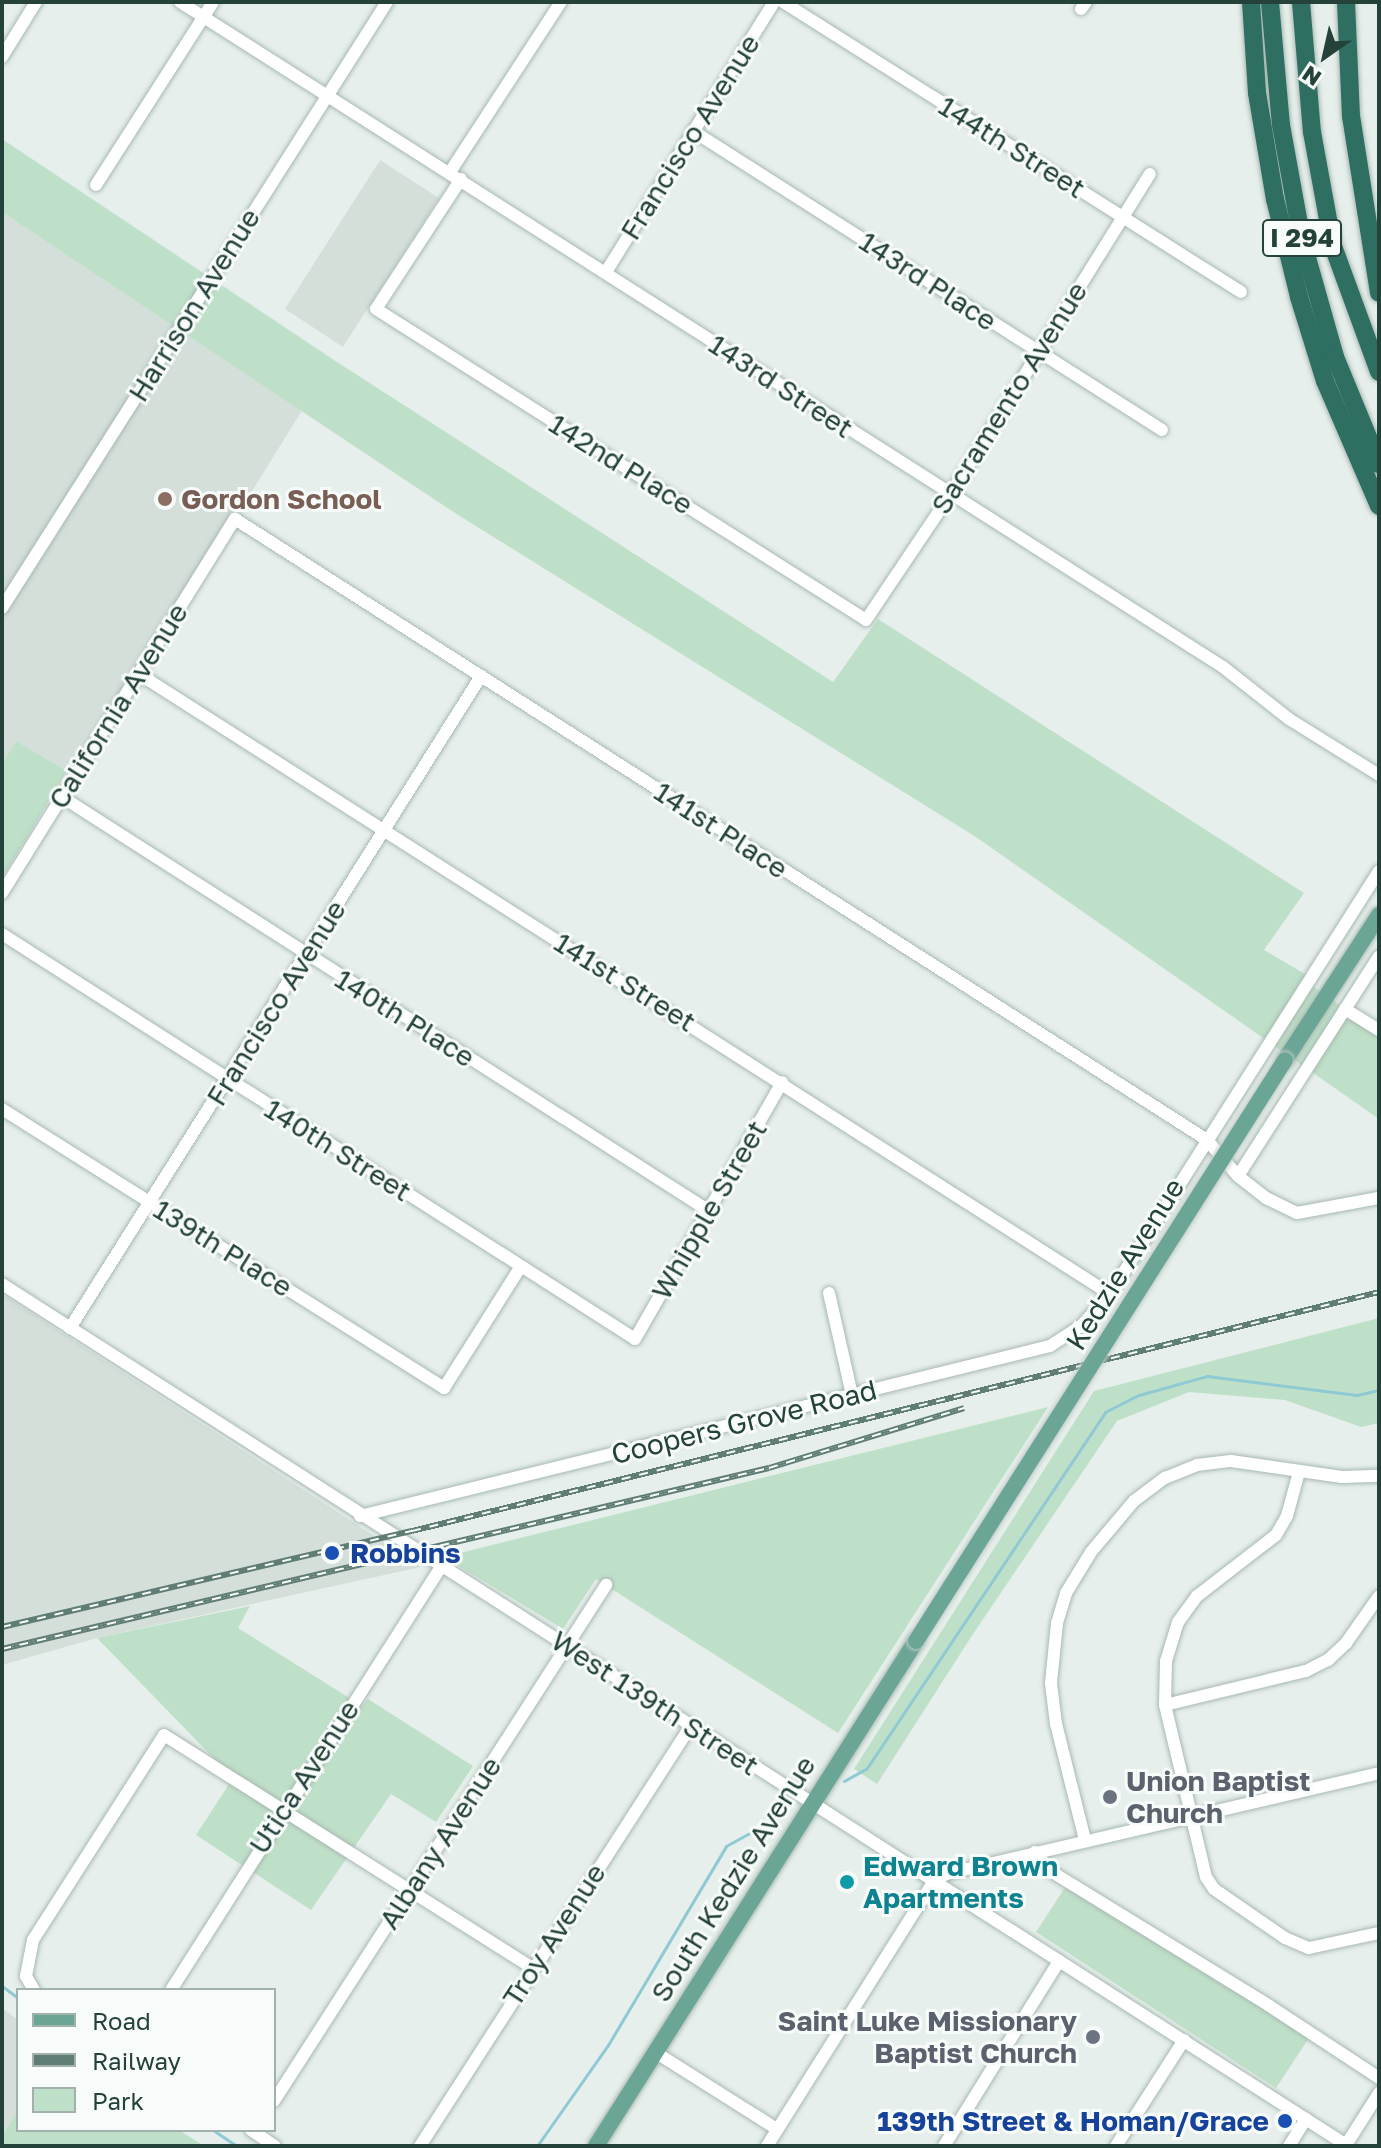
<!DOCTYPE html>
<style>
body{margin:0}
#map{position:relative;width:1381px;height:2148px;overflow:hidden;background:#e6efeb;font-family:"Golos Text",sans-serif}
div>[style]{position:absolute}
.built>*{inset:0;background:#d4dfda}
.green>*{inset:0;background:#bfe0c8}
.stream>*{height:3px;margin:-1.5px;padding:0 1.5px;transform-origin:1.5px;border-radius:1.5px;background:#8ec9d4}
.roads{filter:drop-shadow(0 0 2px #a8b8b2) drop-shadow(0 0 2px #a8b8b2)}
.minor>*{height:12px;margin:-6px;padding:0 6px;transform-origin:6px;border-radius:6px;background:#fff}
.major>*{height:16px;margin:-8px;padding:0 8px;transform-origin:8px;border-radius:8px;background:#6aa596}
.highway>*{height:18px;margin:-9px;padding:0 9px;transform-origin:9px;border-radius:9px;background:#2f6f62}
.rail>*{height:6px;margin-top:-3px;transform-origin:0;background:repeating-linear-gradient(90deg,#f7fbf9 0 9px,#5f7d75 0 18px);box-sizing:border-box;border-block:2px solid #5f7d75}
.bridges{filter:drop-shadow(0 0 2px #c2cac8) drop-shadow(0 0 2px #c2cac8)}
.major-bridge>*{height:16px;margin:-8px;padding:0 8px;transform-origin:8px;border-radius:8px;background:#6aa596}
.dots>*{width:22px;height:22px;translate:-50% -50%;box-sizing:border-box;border:4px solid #f7fbf9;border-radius:50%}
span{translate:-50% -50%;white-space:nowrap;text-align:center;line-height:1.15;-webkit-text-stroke:6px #f7fbf9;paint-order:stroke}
.shield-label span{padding:2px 6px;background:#f7fbf9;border:2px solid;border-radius:6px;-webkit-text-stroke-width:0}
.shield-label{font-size:26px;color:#24423a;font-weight:700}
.street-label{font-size:28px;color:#24423a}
.education-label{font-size:28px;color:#785e54;font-weight:700}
.left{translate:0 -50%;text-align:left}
.transit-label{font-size:28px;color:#164399;font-weight:700}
.right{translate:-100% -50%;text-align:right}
.worship-label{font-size:28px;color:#5b616d;font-weight:700}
.culture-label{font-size:28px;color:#0d838f;font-weight:700}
.frame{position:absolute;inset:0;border:4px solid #24423a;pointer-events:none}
.legend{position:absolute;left:16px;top:1988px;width:260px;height:144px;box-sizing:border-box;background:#f7fbf9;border:2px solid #a3b1ad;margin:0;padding:10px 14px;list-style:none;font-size:24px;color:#24423a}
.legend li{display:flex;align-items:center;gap:16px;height:40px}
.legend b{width:40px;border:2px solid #a3b1ad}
.north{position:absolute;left:1285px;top:16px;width:80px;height:80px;-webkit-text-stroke:6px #f7fbf9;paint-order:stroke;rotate:214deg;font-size:22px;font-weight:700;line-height:32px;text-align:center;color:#24423a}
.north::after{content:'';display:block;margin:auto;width:28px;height:36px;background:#24423a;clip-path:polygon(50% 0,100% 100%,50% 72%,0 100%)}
</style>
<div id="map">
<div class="built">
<div style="clip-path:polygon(380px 160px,439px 198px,343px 347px,285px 309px)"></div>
<div style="clip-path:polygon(2px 212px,303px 409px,75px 776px,16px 741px,2px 763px)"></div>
<div style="clip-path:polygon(2px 1294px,336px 1511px,421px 1567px,97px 1638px,2px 1665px)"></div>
<div style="clip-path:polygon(2px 2008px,18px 2020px,18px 2110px,2px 2136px)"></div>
</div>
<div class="green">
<div style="clip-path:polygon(2px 139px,334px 360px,833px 682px,878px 619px,1304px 893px,1264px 950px,1310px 977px,1307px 982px,1379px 1033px,1379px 1119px,976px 837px,458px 515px,2px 212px)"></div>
<div style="clip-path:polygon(16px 741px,67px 771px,2px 878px,2px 763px)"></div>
<div style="clip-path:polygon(1379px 1318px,1379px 1423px,1361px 1427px,1285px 1400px,1189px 1392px,1117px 1421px,973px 1634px,877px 1784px,854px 1769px,1094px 1391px)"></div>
<div style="clip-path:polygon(1048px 1407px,838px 1733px,596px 1579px,563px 1629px,444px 1557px)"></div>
<div style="clip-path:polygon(250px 1606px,238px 1628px,362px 1706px,368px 1699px,473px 1766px,436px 1822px,391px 1794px,311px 1910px,196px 1835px,233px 1778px,97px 1638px)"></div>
<div style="clip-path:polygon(1066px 1886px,1309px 2038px,1276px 2088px,1036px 1932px)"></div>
<div style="clip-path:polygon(18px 2110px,18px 2130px,179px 2130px,204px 2146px,2px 2146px,2px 2136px)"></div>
</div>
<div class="stream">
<div style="left:844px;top:1781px;width:26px;rotate:-29deg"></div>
<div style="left:867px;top:1768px;width:428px;rotate:-56.2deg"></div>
<div style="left:1105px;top:1412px;width:38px;rotate:-27deg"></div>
<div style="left:1139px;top:1395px;width:71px;rotate:-15.6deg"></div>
<div style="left:1207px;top:1376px;width:151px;rotate:7.2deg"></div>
<div style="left:1357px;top:1395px;width:23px;rotate:-13deg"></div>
<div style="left:2px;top:1986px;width:20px;rotate:37deg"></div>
<div style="left:213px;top:2130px;width:29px;rotate:34deg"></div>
<div style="left:537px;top:2146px;width:123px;rotate:-54.9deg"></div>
<div style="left:608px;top:2045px;width:231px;rotate:-59.3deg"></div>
<div style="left:726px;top:1846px;width:68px;rotate:-28.8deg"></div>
</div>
<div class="roads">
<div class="minor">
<div style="left:180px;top:2px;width:1237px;rotate:32.52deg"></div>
<div style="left:1223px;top:667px;width:84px;rotate:38.2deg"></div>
<div style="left:1289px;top:719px;width:106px;rotate:31.9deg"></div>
<div style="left:783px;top:2px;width:542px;rotate:32.34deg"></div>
<div style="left:1081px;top:9px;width:9px;rotate:-54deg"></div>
<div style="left:2px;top:57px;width:65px;rotate:-58.3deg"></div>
<div style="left:693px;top:131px;width:556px;rotate:32.52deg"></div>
<div style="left:450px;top:172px;width:203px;rotate:-56.9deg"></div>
<div style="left:461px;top:179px;width:155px;rotate:123.2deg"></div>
<div style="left:376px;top:309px;width:580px;rotate:32.4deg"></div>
<div style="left:866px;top:620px;width:151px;rotate:-56.1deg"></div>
<div style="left:950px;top:495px;width:378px;rotate:-58.1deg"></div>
<div style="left:96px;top:185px;width:217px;rotate:-57.4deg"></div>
<div style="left:606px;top:272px;width:318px;rotate:-58.1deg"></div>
<div style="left:2px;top:608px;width:718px;rotate:-57.57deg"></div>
<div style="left:139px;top:674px;width:1152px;rotate:32.56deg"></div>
<div style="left:62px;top:797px;width:768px;rotate:32.61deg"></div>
<div style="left:2px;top:893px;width:441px;rotate:-58.1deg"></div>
<div style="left:235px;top:519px;width:1153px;rotate:32.57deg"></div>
<div style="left:1207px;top:1140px;width:48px;rotate:49.3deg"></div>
<div style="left:1238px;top:1176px;width:36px;rotate:38deg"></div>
<div style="left:1266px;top:1198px;width:34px;rotate:26deg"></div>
<div style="left:1297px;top:1213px;width:83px;rotate:-10.4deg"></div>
<div style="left:2px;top:934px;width:751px;rotate:32.61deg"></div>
<div style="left:635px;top:1339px;width:296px;rotate:-60.2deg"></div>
<div style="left:1345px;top:1009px;width:40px;rotate:32deg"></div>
<div style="left:2px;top:1109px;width:523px;rotate:32.26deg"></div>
<div style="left:444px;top:1388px;width:144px;rotate:-57.7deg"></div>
<div style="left:1238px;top:1176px;width:261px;rotate:-57.3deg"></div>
<div style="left:2px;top:1284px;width:1598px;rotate:32.64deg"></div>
<div style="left:829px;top:1293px;width:105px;rotate:77.3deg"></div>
<div style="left:70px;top:1328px;width:771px;rotate:-57.77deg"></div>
<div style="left:1299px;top:1472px;width:46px;rotate:105.3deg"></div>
<div style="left:1287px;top:1516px;width:22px;rotate:120deg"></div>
<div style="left:1276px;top:1535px;width:100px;rotate:142.3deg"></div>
<div style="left:1197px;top:1596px;width:32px;rotate:126deg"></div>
<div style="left:1178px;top:1622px;width:41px;rotate:107.1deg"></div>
<div style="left:1166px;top:1661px;width:44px;rotate:91.3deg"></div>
<div style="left:1165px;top:1705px;width:177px;rotate:76.6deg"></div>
<div style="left:1206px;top:1877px;width:14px;rotate:56deg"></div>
<div style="left:1214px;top:1889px;width:86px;rotate:34.6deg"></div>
<div style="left:1285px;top:1938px;width:26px;rotate:23deg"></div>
<div style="left:1309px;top:1948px;width:72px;rotate:-12.1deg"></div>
<div style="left:360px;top:1516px;width:711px;rotate:-13.84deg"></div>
<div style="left:1050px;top:1346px;width:38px;rotate:-33deg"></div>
<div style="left:1082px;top:1325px;width:42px;rotate:-47.9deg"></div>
<div style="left:1110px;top:1294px;width:501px;rotate:-57.55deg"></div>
<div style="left:1165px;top:1705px;width:145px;rotate:-13.6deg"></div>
<div style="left:1306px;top:1671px;width:25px;rotate:-27deg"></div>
<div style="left:1328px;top:1660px;width:25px;rotate:-43deg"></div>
<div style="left:1346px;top:1643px;width:57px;rotate:-54.9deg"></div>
<div style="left:1085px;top:1840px;width:120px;rotate:-104deg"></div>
<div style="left:1056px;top:1724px;width:41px;rotate:-97deg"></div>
<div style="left:1051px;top:1683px;width:60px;rotate:-84.3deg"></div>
<div style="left:1057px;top:1623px;width:31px;rotate:-73deg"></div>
<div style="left:1066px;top:1593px;width:48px;rotate:-58.6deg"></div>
<div style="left:1091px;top:1552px;width:67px;rotate:-49.9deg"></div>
<div style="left:1134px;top:1501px;width:39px;rotate:-37deg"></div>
<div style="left:1165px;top:1478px;width:35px;rotate:-22deg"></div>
<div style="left:1197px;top:1465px;width:34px;rotate:-7deg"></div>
<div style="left:1231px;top:1461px;width:112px;rotate:8.2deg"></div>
<div style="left:1342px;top:1477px;width:37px;rotate:-2deg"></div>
<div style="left:1035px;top:1852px;width:26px;rotate:50deg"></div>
<div style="left:1052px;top:1872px;width:254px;rotate:31.6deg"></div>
<div style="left:1268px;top:2005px;width:133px;rotate:33.3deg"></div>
<div style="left:34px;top:1990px;width:16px;rotate:-120deg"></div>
<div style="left:26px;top:1976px;width:37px;rotate:-79deg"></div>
<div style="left:33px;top:1940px;width:243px;rotate:-57.4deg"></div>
<div style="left:164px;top:1735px;width:436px;rotate:32.3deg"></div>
<div style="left:171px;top:1990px;width:502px;rotate:-57.45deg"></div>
<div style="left:655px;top:2052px;width:144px;rotate:32.3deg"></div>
<div style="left:274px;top:2101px;width:614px;rotate:-57.24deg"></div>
<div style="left:251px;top:2130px;width:29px;rotate:34deg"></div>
<div style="left:1346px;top:2145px;width:62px;rotate:-57.6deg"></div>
<div style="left:420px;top:2146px;width:500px;rotate:-57.2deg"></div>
<div style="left:767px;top:2146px;width:313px;rotate:-57.8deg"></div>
<div style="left:934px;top:1881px;width:14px;rotate:-30deg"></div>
<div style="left:946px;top:1874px;width:445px;rotate:-13.1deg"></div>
<div style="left:944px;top:2146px;width:218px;rotate:-58.1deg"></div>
<div style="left:1116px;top:2146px;width:126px;rotate:-57.3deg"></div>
<div style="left:1289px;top:2146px;width:32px;rotate:-58deg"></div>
</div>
<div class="major">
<div style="left:1285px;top:1060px;width:173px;rotate:-57deg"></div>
<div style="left:596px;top:2146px;width:598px;rotate:-57.64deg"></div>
</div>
<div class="highway">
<div style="left:1251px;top:2px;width:91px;rotate:86.2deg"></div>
<div style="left:1257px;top:93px;width:108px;rotate:80.4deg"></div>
<div style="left:1275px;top:199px;width:101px;rotate:76.2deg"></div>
<div style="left:1299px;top:297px;width:88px;rotate:72.8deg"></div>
<div style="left:1325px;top:381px;width:136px;rotate:66.6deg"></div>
<div style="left:1270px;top:2px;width:123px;rotate:84.9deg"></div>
<div style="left:1281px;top:125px;width:117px;rotate:79.7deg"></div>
<div style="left:1302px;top:240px;width:122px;rotate:74.2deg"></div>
<div style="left:1335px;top:357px;width:116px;rotate:67.6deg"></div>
<div style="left:1301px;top:2px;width:130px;rotate:85.2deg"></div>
<div style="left:1312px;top:132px;width:116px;rotate:79.6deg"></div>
<div style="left:1333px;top:246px;width:134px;rotate:69.9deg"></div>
<div style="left:1346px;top:2px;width:114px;rotate:87.5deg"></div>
<div style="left:1351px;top:116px;width:179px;rotate:81deg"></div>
</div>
</div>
<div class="rail">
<div style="left:2px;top:1627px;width:421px;rotate:-13.2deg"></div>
<div style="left:412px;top:1531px;width:996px;rotate:-13.88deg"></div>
<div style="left:2px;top:1649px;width:788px;rotate:-13.28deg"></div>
<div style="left:769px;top:1468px;width:204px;rotate:-17.1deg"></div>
</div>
<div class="bridges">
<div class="major-bridge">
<div style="left:916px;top:1641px;width:688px;rotate:-57.58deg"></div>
</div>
</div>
<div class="dots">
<div style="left:165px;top:499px;background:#8d6e63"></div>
<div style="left:332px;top:1553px;background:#1a4fb4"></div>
<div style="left:1110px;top:1797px;background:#6b7280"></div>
<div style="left:847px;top:1882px;background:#0f9aa8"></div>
<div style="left:1093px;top:2037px;background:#6b7280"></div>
<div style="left:1285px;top:2121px;background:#1a4fb4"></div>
</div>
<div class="shield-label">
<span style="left:1302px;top:238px">I 294</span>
</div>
<div class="street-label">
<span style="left:690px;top:137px;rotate:-58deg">Francisco Avenue</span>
<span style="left:1012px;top:147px;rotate:32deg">144th Street</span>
<span style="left:928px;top:281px;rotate:33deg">143rd Place</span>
<span style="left:194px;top:305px;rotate:-58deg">Harrison Avenue</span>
<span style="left:781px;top:386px;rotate:33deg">143rd Street</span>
<span style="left:1009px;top:398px;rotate:-58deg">Sacramento Avenue</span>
<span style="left:621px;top:464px;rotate:32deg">142nd Place</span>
<span style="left:118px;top:706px;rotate:-58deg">California Avenue</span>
<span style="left:721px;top:830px;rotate:33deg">141st Place</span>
<span style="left:625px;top:982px;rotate:32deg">141st Street</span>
<span style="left:276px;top:1003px;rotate:-58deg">Francisco Avenue</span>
<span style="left:405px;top:1018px;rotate:32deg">140th Place</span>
<span style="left:338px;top:1150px;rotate:32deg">140th Street</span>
<span style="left:709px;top:1210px;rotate:-60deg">Whipple Street</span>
<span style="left:223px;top:1248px;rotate:32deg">139th Place</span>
<span style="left:1125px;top:1264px;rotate:-58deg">Kedzie Avenue</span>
<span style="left:744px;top:1422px;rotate:-14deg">Coopers Grove Road</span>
<span style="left:655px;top:1703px;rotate:33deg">West 139th Street</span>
<span style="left:304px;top:1777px;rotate:-57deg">Utica Avenue</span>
<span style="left:440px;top:1843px;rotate:-57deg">Albany Avenue</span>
<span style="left:733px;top:1879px;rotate:-58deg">South Kedzie Avenue</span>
<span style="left:554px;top:1935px;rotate:-57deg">Troy Avenue</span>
</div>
<div class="education-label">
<span class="left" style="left:181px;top:499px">Gordon School</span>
</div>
<div class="transit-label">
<span class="left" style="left:350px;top:1553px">Robbins</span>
<span class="right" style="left:1269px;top:2121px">139th Street &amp; Homan/Grace</span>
</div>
<div class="worship-label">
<span class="left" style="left:1126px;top:1797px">Union Baptist<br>Church</span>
<span class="right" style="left:1077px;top:2037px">Saint Luke Missionary<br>Baptist Church</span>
</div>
<div class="culture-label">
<span class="left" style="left:863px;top:1882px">Edward Brown<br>Apartments</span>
</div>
<div class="frame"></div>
<ul class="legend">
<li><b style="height:10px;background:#6aa596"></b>Road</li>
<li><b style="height:10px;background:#5f7d75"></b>Railway</li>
<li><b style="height:22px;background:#bfe0c8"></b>Park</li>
</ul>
<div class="north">N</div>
</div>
